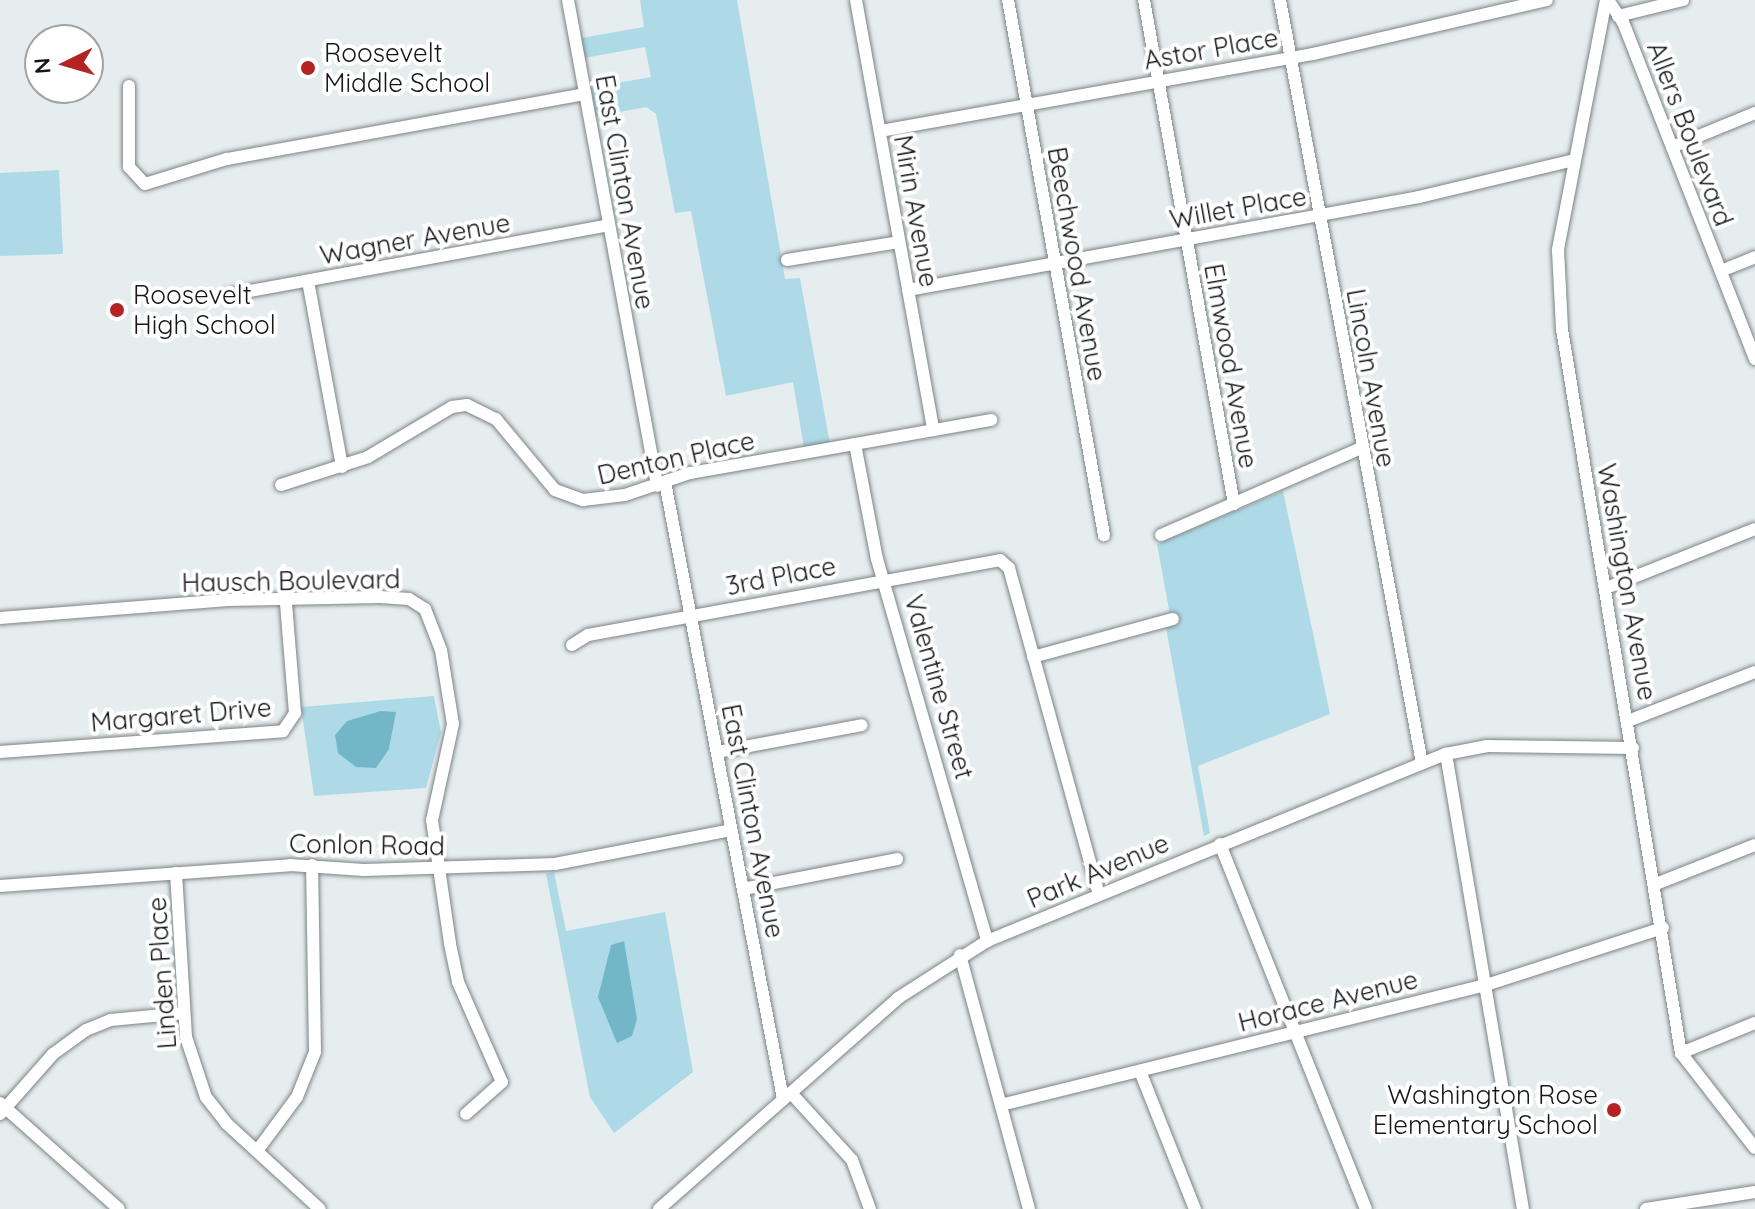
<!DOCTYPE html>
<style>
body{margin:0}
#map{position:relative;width:1755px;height:1209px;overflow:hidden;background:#e6edef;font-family:Quicksand,sans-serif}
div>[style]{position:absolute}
.green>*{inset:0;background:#aedae7}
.water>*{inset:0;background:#73b6c8}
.roads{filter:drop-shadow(0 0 2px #7d8385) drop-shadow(0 0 2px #7d8385)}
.minor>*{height:12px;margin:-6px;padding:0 6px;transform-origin:6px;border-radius:6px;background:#fff}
.dots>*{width:22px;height:22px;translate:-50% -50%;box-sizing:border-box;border:4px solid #fff;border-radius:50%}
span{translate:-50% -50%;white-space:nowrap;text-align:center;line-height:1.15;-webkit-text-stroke:8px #fff;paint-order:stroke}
.street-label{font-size:26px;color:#151718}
.poi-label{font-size:26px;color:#151718}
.left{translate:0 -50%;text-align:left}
.right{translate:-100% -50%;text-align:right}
.north{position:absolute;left:24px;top:24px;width:80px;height:80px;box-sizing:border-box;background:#fff;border:2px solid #a1a2a3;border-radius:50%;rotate:265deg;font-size:22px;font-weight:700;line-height:32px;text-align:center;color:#151718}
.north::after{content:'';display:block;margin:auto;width:28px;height:36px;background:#b32323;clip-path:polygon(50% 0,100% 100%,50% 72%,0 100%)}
</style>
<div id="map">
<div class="green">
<div style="clip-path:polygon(640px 0,737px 0,785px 279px,800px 278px,830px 444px,804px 448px,793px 382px,726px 396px,691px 211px,675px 213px,656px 114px,646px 107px,593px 117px,589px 88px,651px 77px,645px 47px,584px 58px,581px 38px,644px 27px)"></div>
<div style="clip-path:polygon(59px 170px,63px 254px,0 256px,0 173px)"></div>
<div style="clip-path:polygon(1283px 491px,1330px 714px,1198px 766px,1210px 833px,1204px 836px,1166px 628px,1172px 626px,1157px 544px)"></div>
<div style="clip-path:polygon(434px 696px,441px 733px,426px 788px,314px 796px,301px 707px)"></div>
<div style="clip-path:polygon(554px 872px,566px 931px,665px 912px,693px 1072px,614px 1133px,590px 1097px,546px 874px)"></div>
</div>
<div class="water">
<div style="clip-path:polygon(381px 711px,396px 712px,389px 749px,376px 768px,356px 767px,338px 753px,335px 735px,347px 721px)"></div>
<div style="clip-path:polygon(624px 941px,637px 1019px,632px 1036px,617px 1043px,598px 997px,611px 945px)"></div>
</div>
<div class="roads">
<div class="minor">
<div style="left:568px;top:0;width:494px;rotate:79.6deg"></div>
<div style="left:856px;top:0;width:437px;rotate:79.8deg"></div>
<div style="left:1008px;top:0;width:544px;rotate:79.83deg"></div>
<div style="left:1144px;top:0;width:512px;rotate:79.88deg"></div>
<div style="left:1280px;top:0;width:776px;rotate:79.46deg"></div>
<div style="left:1606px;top:0;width:255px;rotate:100.9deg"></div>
<div style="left:1558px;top:250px;width:79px;rotate:87.1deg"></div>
<div style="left:1562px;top:329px;width:734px;rotate:80.67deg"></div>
<div style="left:1681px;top:1053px;width:120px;rotate:52.1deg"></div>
<div style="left:1608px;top:0;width:27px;rotate:56deg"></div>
<div style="left:1623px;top:22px;width:362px;rotate:68.6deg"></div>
<div style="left:1618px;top:16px;width:67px;rotate:-13.8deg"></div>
<div style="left:129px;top:86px;width:81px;rotate:90deg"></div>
<div style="left:129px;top:167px;width:23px;rotate:47deg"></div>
<div style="left:145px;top:184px;width:86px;rotate:-17deg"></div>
<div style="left:227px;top:159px;width:364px;rotate:-10.3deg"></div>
<div style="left:880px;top:131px;width:440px;rotate:-10.1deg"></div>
<div style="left:1313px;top:54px;width:240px;rotate:-13deg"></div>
<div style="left:1672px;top:147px;width:90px;rotate:-22.3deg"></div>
<div style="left:787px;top:260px;width:113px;rotate:-9.1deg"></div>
<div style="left:1721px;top:271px;width:37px;rotate:-22deg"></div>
<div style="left:308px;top:281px;width:189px;rotate:79.6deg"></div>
<div style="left:908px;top:290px;width:519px;rotate:-10.31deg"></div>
<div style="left:1419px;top:197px;width:159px;rotate:-13.4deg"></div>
<div style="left:228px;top:295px;width:387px;rotate:-10.4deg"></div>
<div style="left:855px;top:444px;width:117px;rotate:79.2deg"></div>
<div style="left:877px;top:559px;width:398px;rotate:73.9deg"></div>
<div style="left:665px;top:482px;width:628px;rotate:79.17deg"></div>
<div style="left:281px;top:485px;width:91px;rotate:-17.8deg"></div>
<div style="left:368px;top:457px;width:98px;rotate:-30.8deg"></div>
<div style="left:452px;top:407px;width:15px;rotate:-8deg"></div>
<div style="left:467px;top:405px;width:32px;rotate:26deg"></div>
<div style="left:496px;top:419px;width:92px;rotate:50.3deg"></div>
<div style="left:555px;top:490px;width:30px;rotate:20deg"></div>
<div style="left:583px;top:500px;width:42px;rotate:-6.8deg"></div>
<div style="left:625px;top:495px;width:69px;rotate:-18.7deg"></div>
<div style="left:690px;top:473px;width:306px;rotate:-10deg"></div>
<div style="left:1161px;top:535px;width:218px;rotate:-23.5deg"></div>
<div style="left:1606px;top:588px;width:160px;rotate:-21.6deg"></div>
<div style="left:0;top:618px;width:229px;rotate:-4.5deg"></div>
<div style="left:228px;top:600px;width:152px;rotate:-1.1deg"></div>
<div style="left:380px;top:597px;width:29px;rotate:4deg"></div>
<div style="left:409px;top:599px;width:19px;rotate:32deg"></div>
<div style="left:425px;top:609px;width:44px;rotate:68.7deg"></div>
<div style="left:441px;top:650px;width:75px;rotate:80.8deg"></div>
<div style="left:453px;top:724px;width:98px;rotate:102.3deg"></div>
<div style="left:432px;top:820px;width:125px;rotate:81.7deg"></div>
<div style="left:450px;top:944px;width:39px;rotate:78deg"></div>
<div style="left:458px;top:982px;width:109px;rotate:66.3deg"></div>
<div style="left:502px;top:1082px;width:48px;rotate:138.4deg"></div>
<div style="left:572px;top:645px;width:19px;rotate:-32deg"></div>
<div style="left:588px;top:635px;width:419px;rotate:-10.3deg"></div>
<div style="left:1000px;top:560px;width:12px;rotate:42deg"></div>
<div style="left:1009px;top:568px;width:338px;rotate:74.6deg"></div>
<div style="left:1033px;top:657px;width:145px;rotate:-15.2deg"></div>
<div style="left:1628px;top:721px;width:136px;rotate:-21.1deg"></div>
<div style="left:0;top:752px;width:284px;rotate:-4.2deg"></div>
<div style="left:283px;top:731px;width:22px;rotate:-56deg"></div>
<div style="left:295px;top:713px;width:110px;rotate:-94.7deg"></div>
<div style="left:717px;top:752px;width:147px;rotate:-10.5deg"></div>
<div style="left:1446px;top:754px;width:461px;rotate:80.4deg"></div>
<div style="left:1220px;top:844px;width:393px;rotate:68.2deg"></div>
<div style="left:176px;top:873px;width:164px;rotate:86.5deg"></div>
<div style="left:186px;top:1037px;width:63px;rotate:71.6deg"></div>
<div style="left:206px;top:1097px;width:33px;rotate:52deg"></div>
<div style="left:226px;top:1123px;width:127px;rotate:42.5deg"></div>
<div style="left:1656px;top:884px;width:106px;rotate:-21.5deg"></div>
<div style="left:0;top:886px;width:291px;rotate:-4.1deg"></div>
<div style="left:290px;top:865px;width:74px;rotate:3.9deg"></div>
<div style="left:364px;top:870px;width:191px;rotate:-1.8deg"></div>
<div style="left:555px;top:864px;width:179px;rotate:-10.9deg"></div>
<div style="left:743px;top:889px;width:157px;rotate:-11deg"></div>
<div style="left:960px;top:955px;width:263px;rotate:74.8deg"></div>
<div style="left:1681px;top:1053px;width:80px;rotate:-22.1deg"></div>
<div style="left:1140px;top:1071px;width:149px;rotate:68.3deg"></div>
<div style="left:791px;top:1093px;width:91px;rotate:47.7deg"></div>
<div style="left:852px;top:1160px;width:52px;rotate:69.8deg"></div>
<div style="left:0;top:1103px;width:159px;rotate:41.7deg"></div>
<div style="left:1001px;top:1105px;width:500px;rotate:-13.9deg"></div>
<div style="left:1486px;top:985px;width:186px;rotate:-17.9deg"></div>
<div style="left:0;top:1114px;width:80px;rotate:-48.5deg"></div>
<div style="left:53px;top:1054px;width:41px;rotate:-36deg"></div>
<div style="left:86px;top:1030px;width:27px;rotate:-22deg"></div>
<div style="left:111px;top:1020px;width:73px;rotate:-5.5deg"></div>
<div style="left:257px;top:1151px;width:67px;rotate:-53.5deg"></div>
<div style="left:297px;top:1097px;width:48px;rotate:-68.2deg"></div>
<div style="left:315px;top:1052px;width:187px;rotate:-90.9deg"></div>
<div style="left:659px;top:1209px;width:319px;rotate:-41.4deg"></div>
<div style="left:898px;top:998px;width:106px;rotate:-32.6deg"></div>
<div style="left:987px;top:941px;width:496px;rotate:-22.2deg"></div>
<div style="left:1446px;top:754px;width:42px;rotate:-11deg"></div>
<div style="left:1487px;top:746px;width:146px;rotate:0.8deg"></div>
<div style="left:1646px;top:1209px;width:110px;rotate:-8.9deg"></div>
</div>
</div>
<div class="dots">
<div style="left:308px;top:68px;background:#b32323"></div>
<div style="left:117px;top:310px;background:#b32323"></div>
<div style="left:1614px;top:1110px;background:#b32323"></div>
</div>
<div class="street-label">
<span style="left:1211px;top:49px;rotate:-10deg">Astor Place</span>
<span style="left:1690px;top:134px;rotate:69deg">Allers Boulevard</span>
<span style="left:625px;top:192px;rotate:80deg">East Clinton Avenue</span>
<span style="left:1238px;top:208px;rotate:-10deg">Willet Place</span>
<span style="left:916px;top:211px;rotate:80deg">Mirin Avenue</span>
<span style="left:415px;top:239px;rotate:-10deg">Wagner Avenue</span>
<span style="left:1077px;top:264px;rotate:80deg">Beechwood Avenue</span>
<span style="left:1231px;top:366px;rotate:80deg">Elmwood Avenue</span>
<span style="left:1371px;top:378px;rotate:80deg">Lincoln Avenue</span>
<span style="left:676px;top:458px;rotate:-13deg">Denton Place</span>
<span style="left:781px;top:576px;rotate:-11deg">3rd Place</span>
<span style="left:291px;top:581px;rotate:-1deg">Hausch Boulevard</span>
<span style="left:1627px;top:582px;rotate:80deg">Washington Avenue</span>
<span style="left:939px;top:687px;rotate:74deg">Valentine Street</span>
<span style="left:181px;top:715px;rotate:-5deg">Margaret Drive</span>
<span style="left:753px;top:821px;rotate:79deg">East Clinton Avenue</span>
<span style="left:367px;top:845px;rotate:1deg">Conlon Road</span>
<span style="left:1098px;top:871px;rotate:-23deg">Park Avenue</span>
<span style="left:162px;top:973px;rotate:-94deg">Linden Place</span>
<span style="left:1328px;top:1001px;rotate:-14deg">Horace Avenue</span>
</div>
<div class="poi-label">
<span class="left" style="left:324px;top:68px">Roosevelt<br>Middle School</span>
<span class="left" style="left:133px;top:310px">Roosevelt<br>High School</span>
<span class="right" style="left:1598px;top:1110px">Washington Rose<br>Elementary School</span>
</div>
<div class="north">N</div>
</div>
